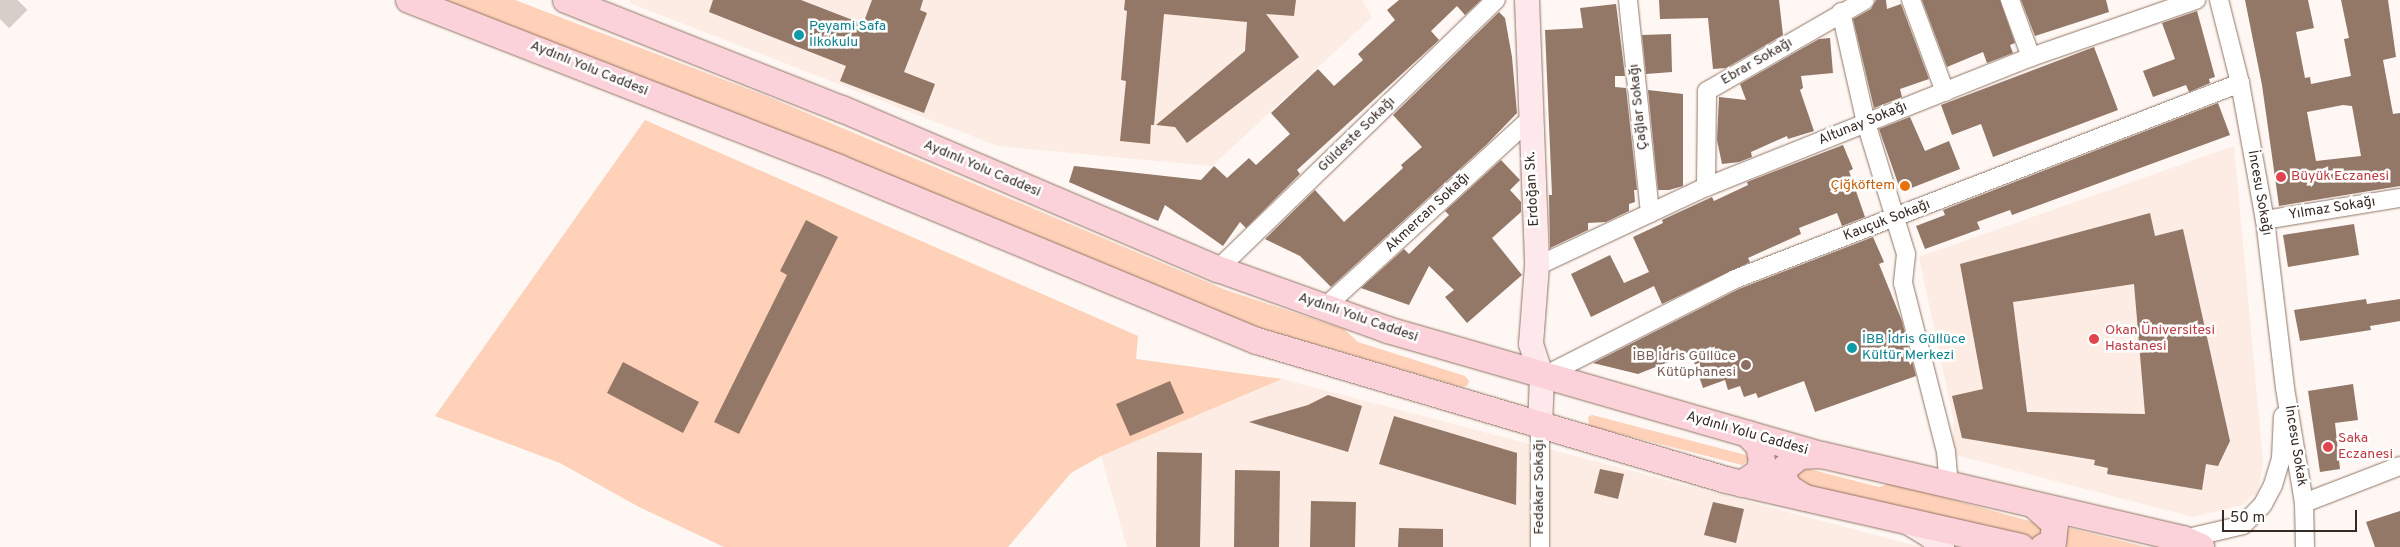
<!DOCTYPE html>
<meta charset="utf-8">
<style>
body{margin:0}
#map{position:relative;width:2400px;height:547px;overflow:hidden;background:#fef7f3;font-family:Overpass,sans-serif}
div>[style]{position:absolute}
.built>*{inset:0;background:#fcece3}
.green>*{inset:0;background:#ffd1b8}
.building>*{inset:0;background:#937767}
.primary-tunnel>*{height:26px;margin-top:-13px;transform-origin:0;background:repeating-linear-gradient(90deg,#d6cec9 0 26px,transparent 0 39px)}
.roads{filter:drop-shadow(0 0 1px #907463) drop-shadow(0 0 1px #907463)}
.street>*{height:18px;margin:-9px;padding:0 9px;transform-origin:9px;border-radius:9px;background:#fff}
.secondary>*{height:24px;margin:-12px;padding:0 12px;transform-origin:12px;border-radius:12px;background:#fde8ec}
.primary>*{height:26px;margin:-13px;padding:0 13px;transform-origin:13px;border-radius:13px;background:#fbd2d9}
.dots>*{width:14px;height:14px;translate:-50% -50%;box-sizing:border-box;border:2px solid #fff;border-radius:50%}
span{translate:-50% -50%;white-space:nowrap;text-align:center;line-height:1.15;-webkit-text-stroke:5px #fff;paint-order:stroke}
.culture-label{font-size:14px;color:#0d838f}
.left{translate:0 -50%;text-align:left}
.street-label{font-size:14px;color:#362a23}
.health-label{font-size:14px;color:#be3a42}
.food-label{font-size:14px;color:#c56008}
.right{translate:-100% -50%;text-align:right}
.education-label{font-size:14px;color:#785e54}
.scale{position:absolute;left:2222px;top:510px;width:135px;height:22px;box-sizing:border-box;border:2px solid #362a23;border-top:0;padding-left:6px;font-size:15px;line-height:18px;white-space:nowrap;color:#362a23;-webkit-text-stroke:4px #fff;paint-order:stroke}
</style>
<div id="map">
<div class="built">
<div style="clip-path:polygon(630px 0,1362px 0,1372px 17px,1212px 166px,998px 146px,630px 3px)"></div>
<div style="clip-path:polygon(2234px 146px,2263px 463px,2258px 491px,2242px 505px,2193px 517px,1952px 454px,1954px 421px,1919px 257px)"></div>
<div style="clip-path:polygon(1282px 379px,1921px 547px,1127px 547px,1101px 456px)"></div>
</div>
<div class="green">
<div style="clip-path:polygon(436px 0,515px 0,769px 97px,1226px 290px,1344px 329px,1358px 342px,1465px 376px,1469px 381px,1467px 386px,1462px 387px,1244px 323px)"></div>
<div style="clip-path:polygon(645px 120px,1138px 336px,1136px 359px,1282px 379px,1101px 456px,1071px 473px,1008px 547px,724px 547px,639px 507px,560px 463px,435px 416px)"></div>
<div style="clip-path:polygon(1592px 415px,1746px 455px,1749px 460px,1742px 465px,1589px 426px,1588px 417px)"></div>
<div style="clip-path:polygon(1805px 468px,1879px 487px,1892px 483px,2037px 523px,2046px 528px,2044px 538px,2032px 540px,1802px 493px,1797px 475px)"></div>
<div style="clip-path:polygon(2070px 528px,2146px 547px,2067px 547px,2063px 544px,2066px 530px)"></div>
</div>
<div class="building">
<div style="clip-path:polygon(713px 0,801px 0,863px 24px,872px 0,923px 0,920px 10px,927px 13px,904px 72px,935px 84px,924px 113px,840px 81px,846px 66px,709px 12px)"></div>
<div style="clip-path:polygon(1125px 0,1296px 0,1294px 16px,1266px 14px,1299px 57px,1187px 143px,1175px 127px,1156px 125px,1245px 51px,1247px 22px,1164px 14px,1154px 125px,1151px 125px,1150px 144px,1120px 141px,1126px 81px,1121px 80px,1127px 11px,1124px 10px)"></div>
<div style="clip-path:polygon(1399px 0,1481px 0,1465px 15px,1457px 6px,1431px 31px,1439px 40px,1297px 170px,1300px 174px,1246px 228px,1240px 222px,1223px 246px,1165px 205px,1158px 221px,1069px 182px,1074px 166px,1201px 180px,1214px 166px,1227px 178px,1249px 158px,1256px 165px,1290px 134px,1271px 113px,1318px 69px,1334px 86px,1363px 60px,1358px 54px,1395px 20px,1387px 10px)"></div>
<div style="clip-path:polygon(1659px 0,1779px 0,1783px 35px,1726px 68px,1713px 69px,1708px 18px,1660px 19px)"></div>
<div style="clip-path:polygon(1876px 0,1886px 0,1887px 9px,1901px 4px,1929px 79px,1900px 89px,1902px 97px,1874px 108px,1853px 19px,1871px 9px)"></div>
<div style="clip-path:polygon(1922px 0,2000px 0,2015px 43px,2010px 45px,2013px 53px,1987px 63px,1983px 52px,1947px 67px)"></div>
<div style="clip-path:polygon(2021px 0,2106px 0,2109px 12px,2035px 36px)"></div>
<div style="clip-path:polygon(evenodd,2245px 0,2308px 0,2314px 28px,2296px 32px,2305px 78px,2310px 77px,2311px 84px,2351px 76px,2344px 39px,2349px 38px,2341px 0,2388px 0,2396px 57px,2383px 60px,2393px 114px,2400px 113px,2400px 186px,2279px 206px,2262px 85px,2245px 0,2343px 105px,2352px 106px,2361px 156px,2316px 161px,2307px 112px,2343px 105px)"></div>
<div style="clip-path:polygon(1616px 4px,1625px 76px,1615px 76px,1615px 87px,1626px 88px,1637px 190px,1634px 190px,1635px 202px,1629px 204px,1629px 211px,1606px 222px,1588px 223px,1588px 230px,1550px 248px,1549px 195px,1552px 195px,1545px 30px,1583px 28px,1580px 8px)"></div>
<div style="clip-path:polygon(2197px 11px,2215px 77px,2209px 79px,2210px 83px,2189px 92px,2186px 85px,2153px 97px,2143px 71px,2175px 59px,2162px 23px)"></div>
<div style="clip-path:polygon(1499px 12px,1505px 18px,1512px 57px,1517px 113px,1487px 144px,1331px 287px,1300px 256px,1265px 239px,1315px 190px,1344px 222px,1403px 168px,1401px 165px,1422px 147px,1393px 115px)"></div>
<div style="clip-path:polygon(1671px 34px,1672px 72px,1646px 74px,1642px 35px)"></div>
<div style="clip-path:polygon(1830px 38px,1833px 73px,1801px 76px,1803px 88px,1800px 90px,1814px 131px,1788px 139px,1787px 136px,1751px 152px,1752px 157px,1739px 162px,1722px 164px,1717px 140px,1719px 97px,1746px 100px,1740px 84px,1819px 39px)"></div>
<div style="clip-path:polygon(2094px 47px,2118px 110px,1993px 157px,1981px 124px,1952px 135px,1941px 105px)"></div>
<div style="clip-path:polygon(1648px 90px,1683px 94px,1683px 186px,1669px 190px,1658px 190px)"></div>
<div style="clip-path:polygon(2218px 103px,2230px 135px,2012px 215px,2010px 210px,1977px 222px,1980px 229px,1925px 249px,1916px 226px,1945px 215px,1943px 210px)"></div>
<div style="clip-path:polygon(1910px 117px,1925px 151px,1949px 141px,1960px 169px,1901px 192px,1879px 129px)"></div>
<div style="clip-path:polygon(1843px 145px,1853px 169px,1849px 171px,1865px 217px,1842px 226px,1837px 213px,1799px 228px,1801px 234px,1748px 258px,1750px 262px,1662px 304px,1654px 286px,1591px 317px,1571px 274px,1610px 255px,1624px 283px,1649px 272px,1633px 237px,1663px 223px,1662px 220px,1712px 197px,1714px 201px,1748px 185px,1747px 182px)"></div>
<div style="clip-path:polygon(1501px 160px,1520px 180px,1510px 190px,1521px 202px,1521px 212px,1492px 238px,1522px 275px,1467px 323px,1445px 297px,1454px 290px,1429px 266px,1409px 305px,1361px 288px,1404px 249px,1409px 254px,1449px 215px,1445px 211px)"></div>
<div style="clip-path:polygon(evenodd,2150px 213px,2155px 236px,2183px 229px,2230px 441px,2218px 466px,2206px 464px,2202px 490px,2107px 474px,2108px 468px,2094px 465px,2095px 460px,1962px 438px,1952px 396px,1983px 389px,1960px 264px,2150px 213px,2134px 284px,2145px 414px,2027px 412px,2013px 302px,2134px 284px)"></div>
<div style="clip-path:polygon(806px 220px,838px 237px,739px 434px,714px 422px,787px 275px,780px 271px)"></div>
<div style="clip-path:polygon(2354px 224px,2359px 255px,2288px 267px,2283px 235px)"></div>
<div style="clip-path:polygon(1873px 237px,1884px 262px,1879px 264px,1902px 321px,1916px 376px,1815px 412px,1804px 381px,1758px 398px,1756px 393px,1744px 397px,1740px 386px,1728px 390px,1725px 380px,1703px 388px,1691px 353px,1638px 374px,1593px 363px,1739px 289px)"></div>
<div style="clip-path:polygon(2366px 299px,2367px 304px,2400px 299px,2400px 321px,2370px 326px,2371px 330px,2300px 341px,2294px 310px)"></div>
<div style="clip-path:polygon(623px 362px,699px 402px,683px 433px,607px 393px)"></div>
<div style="clip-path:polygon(1170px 381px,1184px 413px,1130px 436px,1116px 404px)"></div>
<div style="clip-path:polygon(2353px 384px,2358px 420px,2335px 423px,2340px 469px,2320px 472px,2308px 391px)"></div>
<div style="clip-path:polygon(1328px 395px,1362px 406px,1348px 452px,1249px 422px,1308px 405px)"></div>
<div style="clip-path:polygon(1394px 416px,1517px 453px,1516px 505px,1379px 464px)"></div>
<div style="clip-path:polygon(1157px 452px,1202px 453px,1200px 547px,1156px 547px)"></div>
<div style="clip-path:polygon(1600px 469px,1624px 474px,1618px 499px,1594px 493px)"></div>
<div style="clip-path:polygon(1235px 470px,1280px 471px,1279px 547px,1234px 547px)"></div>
<div style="clip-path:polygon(1311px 501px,1356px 502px,1355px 547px,1310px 547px)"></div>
<div style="clip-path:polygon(1713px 502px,1744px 509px,1736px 543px,1704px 535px)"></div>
<div style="clip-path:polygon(2400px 511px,2400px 547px,2375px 547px,2366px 522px)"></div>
<div style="clip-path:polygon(1399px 528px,1443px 529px,1443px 547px,1398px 547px)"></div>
</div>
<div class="primary-tunnel">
<div style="left:0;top:19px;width:27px;rotate:-45deg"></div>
</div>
<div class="roads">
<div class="street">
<div style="left:1628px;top:0;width:214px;rotate:84.1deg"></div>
<div style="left:1911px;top:0;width:98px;rotate:69.7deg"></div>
<div style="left:2010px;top:0;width:61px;rotate:69.8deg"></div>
<div style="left:2219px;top:0;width:86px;rotate:75.8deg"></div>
<div style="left:2240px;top:83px;width:139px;rotate:79.7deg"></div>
<div style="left:2265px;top:220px;width:169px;rotate:83.2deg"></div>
<div style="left:2285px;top:388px;width:117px;rotate:80.6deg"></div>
<div style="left:2304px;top:503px;width:44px;rotate:88.7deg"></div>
<div style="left:1841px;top:12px;width:114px;rotate:77.3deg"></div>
<div style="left:1866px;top:123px;width:137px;rotate:73deg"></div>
<div style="left:1906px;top:254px;width:29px;rotate:96deg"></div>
<div style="left:1903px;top:283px;width:174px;rotate:75.7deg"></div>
<div style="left:1946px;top:452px;width:32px;rotate:85deg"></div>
<div style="left:1706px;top:187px;width:96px;rotate:-89.4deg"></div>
<div style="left:1707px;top:91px;width:182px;rotate:-29.9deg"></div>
<div style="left:2265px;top:220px;width:137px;rotate:-9.3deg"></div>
<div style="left:1537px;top:266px;width:187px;rotate:-25.1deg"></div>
<div style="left:1706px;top:187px;width:350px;rotate:-21.8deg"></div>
<div style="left:2031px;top:57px;width:175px;rotate:-19.1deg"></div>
<div style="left:1218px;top:269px;width:387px;rotate:-44.1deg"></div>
<div style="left:1325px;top:307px;width:278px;rotate:-42.5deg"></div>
<div style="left:1542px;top:377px;width:216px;rotate:-26.9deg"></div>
<div style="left:1735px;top:279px;width:542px;rotate:-21.21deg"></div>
<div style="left:1540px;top:427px;width:120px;rotate:90deg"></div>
<div style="left:2304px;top:503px;width:103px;rotate:-21.1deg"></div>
<div style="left:2184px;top:539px;width:61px;rotate:-13.3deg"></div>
<div style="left:2243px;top:525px;width:29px;rotate:-46deg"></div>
<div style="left:2263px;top:504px;width:21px;rotate:-62deg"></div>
<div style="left:2273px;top:485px;width:28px;rotate:-73deg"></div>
<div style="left:2281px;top:458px;width:42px;rotate:-87.3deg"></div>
</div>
<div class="secondary">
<div style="left:1527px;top:0;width:266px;rotate:87.8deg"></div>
<div style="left:1537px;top:266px;width:78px;rotate:94.4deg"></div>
<div style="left:1531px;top:344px;width:35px;rotate:72deg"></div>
<div style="left:1542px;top:377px;width:50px;rotate:92.3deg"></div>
<div style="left:1909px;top:523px;width:23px;rotate:31deg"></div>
<div style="left:1929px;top:535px;width:18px;rotate:43deg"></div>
</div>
<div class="primary">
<div style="left:409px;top:0;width:462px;rotate:21.3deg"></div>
<div style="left:839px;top:168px;width:452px;rotate:22.5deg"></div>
<div style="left:1257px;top:341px;width:489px;rotate:16.5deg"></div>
<div style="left:1726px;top:480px;width:303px;rotate:12.8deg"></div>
<div style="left:566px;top:0;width:297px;rotate:21.6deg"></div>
<div style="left:842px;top:109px;width:409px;rotate:23.1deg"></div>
<div style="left:1218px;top:269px;width:181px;rotate:19.7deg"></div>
<div style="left:1388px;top:330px;width:452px;rotate:16.1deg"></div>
<div style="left:1822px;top:455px;width:371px;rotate:13.1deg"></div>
<div style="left:2183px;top:539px;width:20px;rotate:24deg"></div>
<div style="left:1742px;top:484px;width:21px;rotate:-35deg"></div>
<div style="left:1759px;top:472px;width:11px;rotate:-75deg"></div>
<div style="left:1762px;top:461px;width:15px;rotate:-101deg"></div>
<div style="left:1759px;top:446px;width:16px;rotate:-133deg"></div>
<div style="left:1805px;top:498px;width:19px;rotate:-148deg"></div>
<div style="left:1789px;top:488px;width:13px;rotate:-119deg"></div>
<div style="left:1783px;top:477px;width:10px;rotate:-73deg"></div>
<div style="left:1786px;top:467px;width:18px;rotate:-38deg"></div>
<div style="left:1800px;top:456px;width:21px;rotate:-3deg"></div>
<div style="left:2035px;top:506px;width:27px;rotate:42deg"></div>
<div style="left:2055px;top:524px;width:18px;rotate:96deg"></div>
<div style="left:2053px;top:542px;width:11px;rotate:153deg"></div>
</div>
</div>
<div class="dots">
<div style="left:799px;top:35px;background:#0f9aa8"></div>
<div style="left:2281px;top:177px;background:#e0444e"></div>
<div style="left:1905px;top:186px;background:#e8710a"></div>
<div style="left:2094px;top:339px;background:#e0444e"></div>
<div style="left:1852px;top:348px;background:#0f9aa8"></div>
<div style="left:1746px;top:365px;background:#8d6e63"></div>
<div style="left:2328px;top:447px;background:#e0444e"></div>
</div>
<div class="culture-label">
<span class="left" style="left:809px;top:35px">Peyami Safa<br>İlkokulu</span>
<span class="left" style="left:1862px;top:348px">İBB İdris Güllüce<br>Kültür Merkezi</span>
</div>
<div class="street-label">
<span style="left:1757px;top:62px;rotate:-30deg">Ebrar Sokağı</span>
<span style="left:589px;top:69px;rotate:22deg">Aydınlı Yolu Caddesi</span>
<span style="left:1639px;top:107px;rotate:-96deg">Çağlar Sokağı</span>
<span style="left:1863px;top:124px;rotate:-22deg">Altunay Sokağı</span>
<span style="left:1357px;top:135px;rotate:-44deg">Güldeste Sokağı</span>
<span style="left:982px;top:169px;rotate:23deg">Aydınlı Yolu Caddesi</span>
<span style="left:1533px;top:189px;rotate:-93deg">Erdoğan Sk.</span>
<span style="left:2259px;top:193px;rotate:80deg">İncesu Sokağı</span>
<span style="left:2332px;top:209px;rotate:-9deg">Yılmaz Sokağı</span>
<span style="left:1428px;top:213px;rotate:-43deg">Akmercan Sokağı</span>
<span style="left:1887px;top:221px;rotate:-21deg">Kauçuk Sokağı</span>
<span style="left:1358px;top:318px;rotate:19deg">Aydınlı Yolu Caddesi</span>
<span style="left:1747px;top:434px;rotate:16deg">Aydınlı Yolu Caddesi</span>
<span style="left:2295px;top:446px;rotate:81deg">İncesu Sokak</span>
<span style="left:1540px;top:487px;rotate:-90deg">Fedakar Sokağı</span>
</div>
<div class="health-label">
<span class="left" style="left:2291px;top:177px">Büyük Eczanesi</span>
<span class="left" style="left:2105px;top:339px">Okan Üniversitesi<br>Hastanesi</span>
<span class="left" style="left:2338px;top:447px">Saka<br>Eczanesi</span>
</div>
<div class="food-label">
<span class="right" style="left:1895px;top:186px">Çiğköftem</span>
</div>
<div class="education-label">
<span class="right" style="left:1736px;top:365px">İBB İdris Güllüce<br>Kütüphanesi</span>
</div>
<div class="scale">50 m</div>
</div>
